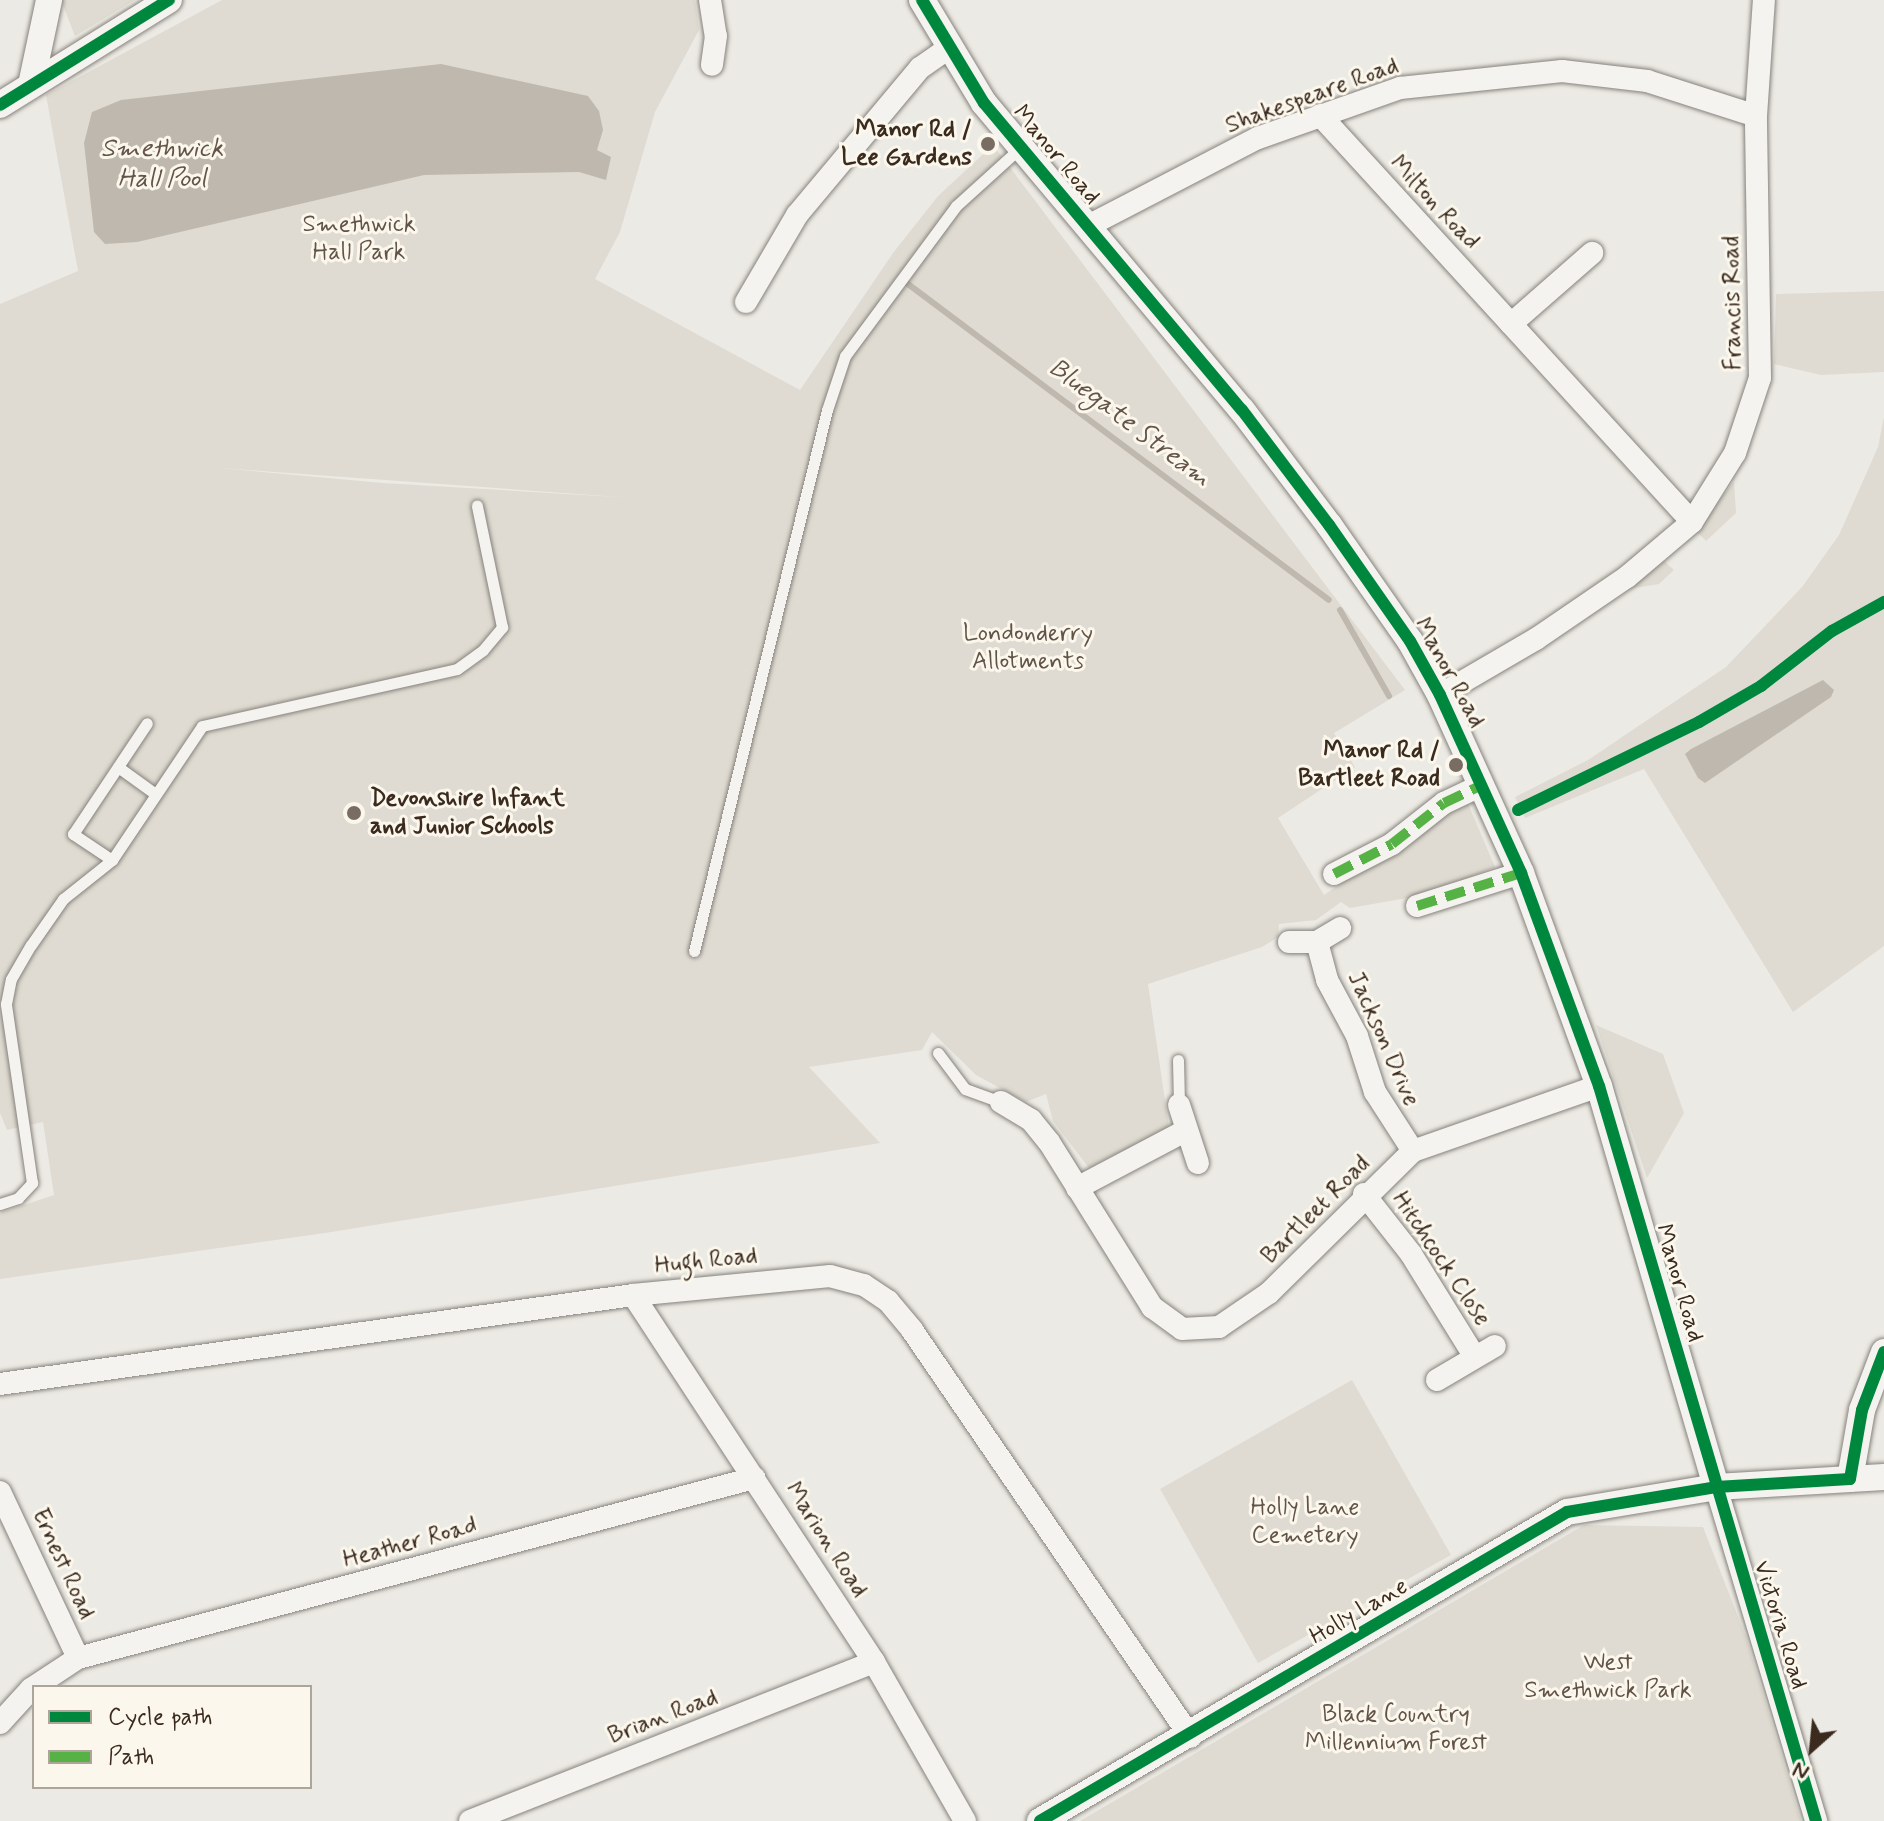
<!DOCTYPE html>
<style>
body{margin:0}
#map{position:relative;width:1884px;height:1821px;overflow:hidden;background:#eceae4;font-family:Mynerve,sans-serif}
div>[style]{position:absolute}
.built>*{inset:0;background:#dfdbd2}
.water>*{inset:0;background:#bfb8ae}
.stream>*{height:6px;margin:-3px;padding:0 3px;transform-origin:3px;border-radius:3px;background:#bfb8ae}
.roads{filter:drop-shadow(0 0 2px #86827c) drop-shadow(0 0 2px #86827c)}
.service>*{height:11px;margin:-5.5px;padding:0 5.5px;transform-origin:5.5px;border-radius:5.5px;background:#f4f3ef}
.minor>*{height:22px;margin:-11px;padding:0 11px;transform-origin:11px;border-radius:11px;background:#f4f3ef}
.tertiary>*{height:26px;margin:-13px;padding:0 13px;transform-origin:13px;border-radius:13px;background:#f4f3ef}
.quiet>*{height:10px;margin-top:-5px;transform-origin:0;background:repeating-linear-gradient(90deg,#57b245 0 20px,transparent 0 30px)}
.cycleway>*{height:12px;margin:-6px;padding:0 6px;transform-origin:6px;border-radius:6px;background:#00873e}
.dots>*{width:22px;height:22px;translate:-50% -50%;box-sizing:border-box;border:4px solid #fbf7ec;border-radius:50%}
span{translate:-50% -50%;white-space:nowrap;text-align:center;line-height:1.15;-webkit-text-stroke:6px #fbf7ec;paint-order:stroke}
.street-label{font-size:24px;color:#3b2a1e}
.poi-label{font-size:24px;color:#3b2a1e;font-weight:700}
.right{translate:-100% -50%;text-align:right}
.left{translate:0 -50%;text-align:left}
.park-label{font-size:24px;color:#625347}
.water-label{font-size:26px;color:#635448;font-style:italic}
.legend{position:absolute;left:32px;top:1685px;width:280px;height:104px;box-sizing:border-box;background:#fbf7ec;border:2px solid #aea59a;margin:0;padding:10px 14px;list-style:none;font-size:24px;color:#3b2a1e}
.legend li{display:flex;align-items:center;gap:16px;height:40px}
.legend b{width:40px;border:2px solid #aea59a}
.north{position:absolute;left:1772px;top:1709px;width:80px;height:80px;-webkit-text-stroke:6px #fbf7ec;paint-order:stroke;rotate:207deg;font-size:22px;font-weight:700;line-height:32px;text-align:center;color:#3b2a1e}
.north::after{content:'';display:block;margin:auto;width:28px;height:36px;background:#3b2a1e;clip-path:polygon(50% 0,100% 100%,50% 72%,0 100%)}
</style>
<div id="map">
<div class="built">
<div style="clip-path:polygon(61px 0,135px 0,75px 36px)"></div>
<div style="clip-path:polygon(evenodd,222px 0,695px 0,699px 30px,655px 112px,620px 232px,595px 279px,800px 390px,893px 253px,938px 196px,993px 145px,1405px 690px,1334px 733px,1355px 767px,1278px 818px,1324px 895px,1466px 799px,1495px 867px,1424px 895px,1350px 908px,1341px 902px,1316px 920px,1279px 924px,1278px 937px,1262px 947px,1148px 984px,1169px 1128px,1089px 1168px,1053px 1121px,1046px 1094px,1026px 1102px,976px 1075px,932px 1032px,922px 1050px,809px 1067px,880px 1143px,325px 1233px,0 1279px,0 1213px,54px 1195px,43px 1122px,7px 1130px,0 1113px,0 304px,78px 271px,46px 95px,222px 0,220px 468px,632px 498px,633px 498px,383px 483px,220px 468px)"></div>
<div style="clip-path:polygon(1884px 291px,1884px 372px,1821px 375px,1774px 364px,1776px 294px)"></div>
<div style="clip-path:polygon(1884px 417px,1884px 946px,1793px 1012px,1644px 769px,1525px 818px,1515px 797px,1588px 760px,1726px 667px,1802px 587px,1839px 535px,1878px 447px)"></div>
<div style="clip-path:polygon(1734px 482px,1736px 513px,1706px 541px,1695px 530px)"></div>
<div style="clip-path:polygon(1663px 560px,1674px 570px,1659px 584px,1622px 590px)"></div>
<div style="clip-path:polygon(1596px 1025px,1663px 1054px,1684px 1113px,1647px 1178px)"></div>
<div style="clip-path:polygon(1352px 1380px,1451px 1555px,1258px 1663px,1160px 1489px)"></div>
<div style="clip-path:polygon(1584px 1525px,1703px 1527px,1746px 1637px,1801px 1821px,1080px 1821px)"></div>
</div>
<div class="water">
<div style="clip-path:polygon(441px 64px,588px 96px,599px 111px,603px 130px,597px 150px,611px 157px,606px 180px,579px 172px,424px 175px,137px 242px,105px 244px,94px 232px,84px 143px,92px 112px,121px 100px)"></div>
<div style="clip-path:polygon(1823px 680px,1834px 690px,1831px 697px,1705px 783px,1698px 778px,1685px 754px,1691px 749px)"></div>
</div>
<div class="stream">
<div style="left:904px;top:281px;width:531px;rotate:36.89deg"></div>
<div style="left:1340px;top:610px;width:99px;rotate:60.3deg"></div>
</div>
<div class="roads">
<div class="service">
<div style="left:118px;top:767px;width:44px;rotate:35.8deg"></div>
<div style="left:112px;top:860px;width:47px;rotate:-146.3deg"></div>
<div style="left:73px;top:834px;width:133px;rotate:-56.3deg"></div>
<div style="left:694px;top:951px;width:557px;rotate:-76.19deg"></div>
<div style="left:827px;top:410px;width:57px;rotate:-71.6deg"></div>
<div style="left:845px;top:356px;width:187px;rotate:-53.5deg"></div>
<div style="left:956px;top:206px;width:86px;rotate:-42.2deg"></div>
<div style="left:938px;top:1053px;width:45px;rotate:53.1deg"></div>
<div style="left:965px;top:1089px;width:38px;rotate:20deg"></div>
<div style="left:1178px;top:1060px;width:45px;rotate:88.7deg"></div>
<div style="left:0;top:1204px;width:19px;rotate:-18deg"></div>
<div style="left:18px;top:1198px;width:21px;rotate:-47deg"></div>
<div style="left:32px;top:1183px;width:181px;rotate:-98.3deg"></div>
<div style="left:6px;top:1004px;width:25px;rotate:-79deg"></div>
<div style="left:11px;top:979px;width:39px;rotate:-60deg"></div>
<div style="left:31px;top:945px;width:56px;rotate:-55.2deg"></div>
<div style="left:63px;top:899px;width:63px;rotate:-38.5deg"></div>
<div style="left:112px;top:860px;width:161px;rotate:-56.1deg"></div>
<div style="left:202px;top:726px;width:261px;rotate:-12.6deg"></div>
<div style="left:457px;top:669px;width:32px;rotate:-36deg"></div>
<div style="left:483px;top:650px;width:30px;rotate:-50deg"></div>
<div style="left:502px;top:627px;width:124px;rotate:-101.7deg"></div>
</div>
<div class="minor">
<div style="left:710px;top:0;width:36px;rotate:81deg"></div>
<div style="left:716px;top:36px;width:29px;rotate:98deg"></div>
<div style="left:1320px;top:115px;width:551px;rotate:47.57deg"></div>
<div style="left:1088px;top:226px;width:191px;rotate:-27.4deg"></div>
<div style="left:1258px;top:138px;width:151px;rotate:-19.4deg"></div>
<div style="left:1400px;top:88px;width:163px;rotate:-6deg"></div>
<div style="left:1562px;top:71px;width:86px;rotate:6.7deg"></div>
<div style="left:1647px;top:81px;width:114px;rotate:17.8deg"></div>
<div style="left:746px;top:302px;width:101px;rotate:-59.6deg"></div>
<div style="left:797px;top:215px;width:192px;rotate:-50.1deg"></div>
<div style="left:920px;top:68px;width:35px;rotate:-35deg"></div>
<div style="left:1511px;top:324px;width:108px;rotate:-41.2deg"></div>
<div style="left:1440px;top:695px;width:111px;rotate:-30.3deg"></div>
<div style="left:1536px;top:639px;width:110px;rotate:-34.3deg"></div>
<div style="left:1627px;top:577px;width:85px;rotate:-40.2deg"></div>
<div style="left:1692px;top:522px;width:81px;rotate:-58.1deg"></div>
<div style="left:1735px;top:453px;width:79px;rotate:-71.6deg"></div>
<div style="left:1760px;top:378px;width:262px;rotate:-90.9deg"></div>
<div style="left:1756px;top:116px;width:116px;rotate:-86.1deg"></div>
<div style="left:1334px;top:874px;width:65px;rotate:-27.3deg"></div>
<div style="left:1392px;top:844px;width:66px;rotate:-38.3deg"></div>
<div style="left:1444px;top:803px;width:42px;rotate:-25.3deg"></div>
<div style="left:1417px;top:906px;width:109px;rotate:-17.6deg"></div>
<div style="left:1289px;top:942px;width:28px"></div>
<div style="left:1317px;top:942px;width:27px;rotate:-31deg"></div>
<div style="left:1317px;top:942px;width:39px;rotate:75deg"></div>
<div style="left:1327px;top:980px;width:64px;rotate:61.8deg"></div>
<div style="left:1357px;top:1036px;width:59px;rotate:72.2deg"></div>
<div style="left:1375px;top:1092px;width:70px;rotate:57.2deg"></div>
<div style="left:1001px;top:1102px;width:35px;rotate:31deg"></div>
<div style="left:1031px;top:1120px;width:28px;rotate:51deg"></div>
<div style="left:1049px;top:1142px;width:195px;rotate:58deg"></div>
<div style="left:1152px;top:1307px;width:37px;rotate:36deg"></div>
<div style="left:1182px;top:1329px;width:37px;rotate:-3deg"></div>
<div style="left:1219px;top:1327px;width:60px;rotate:-34.2deg"></div>
<div style="left:1269px;top:1293px;width:202px;rotate:-44.6deg"></div>
<div style="left:1413px;top:1151px;width:197px;rotate:-19.3deg"></div>
<div style="left:1179px;top:1105px;width:61px;rotate:71.9deg"></div>
<div style="left:1077px;top:1188px;width:122px;rotate:-27.8deg"></div>
<div style="left:1364px;top:1194px;width:76px;rotate:51.9deg"></div>
<div style="left:1411px;top:1254px;width:118px;rotate:58.2deg"></div>
<div style="left:633px;top:1295px;width:439px;rotate:56.7deg"></div>
<div style="left:874px;top:1662px;width:183px;rotate:60.2deg"></div>
<div style="left:1437px;top:1380px;width:67px;rotate:-30.4deg"></div>
<div style="left:0;top:1384px;width:639px;rotate:-8deg"></div>
<div style="left:633px;top:1295px;width:198px;rotate:-5.5deg"></div>
<div style="left:830px;top:1276px;width:35px;rotate:15deg"></div>
<div style="left:864px;top:1285px;width:29px;rotate:34deg"></div>
<div style="left:888px;top:1301px;width:38px;rotate:50deg"></div>
<div style="left:912px;top:1330px;width:493px;rotate:55.6deg"></div>
<div style="left:1716px;top:1487px;width:349px;rotate:73.3deg"></div>
<div style="left:0;top:1492px;width:183px;rotate:64.8deg"></div>
<div style="left:0;top:1723px;width:46px;rotate:-47.6deg"></div>
<div style="left:31px;top:1689px;width:56px;rotate:-33.4deg"></div>
<div style="left:78px;top:1658px;width:700px;rotate:-14.91deg"></div>
<div style="left:470px;top:1821px;width:434px;rotate:-21.5deg"></div>
</div>
<div class="tertiary">
<div style="left:922px;top:0;width:120px;rotate:59deg"></div>
<div style="left:984px;top:103px;width:401px;rotate:50deg"></div>
<div style="left:1242px;top:410px;width:144px;rotate:52.9deg"></div>
<div style="left:1329px;top:525px;width:141px;rotate:55.1deg"></div>
<div style="left:1410px;top:641px;width:62px;rotate:60.9deg"></div>
<div style="left:1440px;top:695px;width:196px;rotate:65.5deg"></div>
<div style="left:1521px;top:873px;width:227px;rotate:69.9deg"></div>
<div style="left:1599px;top:1086px;width:418px;rotate:73.7deg"></div>
<div style="left:31px;top:85px;width:87px;rotate:-78deg"></div>
<div style="left:0;top:105px;width:199px;rotate:-31.9deg"></div>
<div style="left:1850px;top:1479px;width:70px;rotate:-80.1deg"></div>
<div style="left:1862px;top:1410px;width:62px;rotate:-69.2deg"></div>
<div style="left:1040px;top:1821px;width:611px;rotate:-30.38deg"></div>
<div style="left:1567px;top:1512px;width:151px;rotate:-9.5deg"></div>
<div style="left:1716px;top:1487px;width:168px;rotate:-3.4deg"></div>
</div>
</div>
<div class="quiet">
<div style="left:1334px;top:874px;width:65px;rotate:-27.3deg"></div>
<div style="left:1392px;top:844px;width:66px;rotate:-38.3deg"></div>
<div style="left:1444px;top:803px;width:42px;rotate:-25.3deg"></div>
<div style="left:1417px;top:906px;width:109px;rotate:-17.6deg"></div>
</div>
<div class="cycleway">
<div style="left:922px;top:0;width:120px;rotate:59deg"></div>
<div style="left:984px;top:103px;width:401px;rotate:50deg"></div>
<div style="left:1242px;top:410px;width:144px;rotate:52.9deg"></div>
<div style="left:1329px;top:525px;width:141px;rotate:55.1deg"></div>
<div style="left:1410px;top:641px;width:62px;rotate:60.9deg"></div>
<div style="left:1440px;top:695px;width:196px;rotate:65.5deg"></div>
<div style="left:1521px;top:873px;width:227px;rotate:69.9deg"></div>
<div style="left:1599px;top:1086px;width:766px;rotate:73.55deg"></div>
<div style="left:0;top:105px;width:199px;rotate:-31.9deg"></div>
<div style="left:1518px;top:810px;width:201px;rotate:-25.9deg"></div>
<div style="left:1699px;top:722px;width:72px;rotate:-30.1deg"></div>
<div style="left:1761px;top:686px;width:90px;rotate:-37.8deg"></div>
<div style="left:1832px;top:631px;width:60px;rotate:-29.1deg"></div>
<div style="left:1040px;top:1821px;width:611px;rotate:-30.38deg"></div>
<div style="left:1567px;top:1512px;width:151px;rotate:-9.5deg"></div>
<div style="left:1716px;top:1487px;width:134px;rotate:-3.4deg"></div>
<div style="left:1850px;top:1479px;width:70px;rotate:-80.1deg"></div>
<div style="left:1862px;top:1410px;width:62px;rotate:-69.2deg"></div>
</div>
<div class="dots">
<div style="left:988px;top:144px;background:#796d63"></div>
<div style="left:1456px;top:765px;background:#796d63"></div>
<div style="left:354px;top:813px;background:#796d63"></div>
</div>
<div class="street-label">
<span style="left:1312px;top:96px;rotate:-20deg">Shakespeare Road</span>
<span style="left:1056px;top:155px;rotate:50deg">Manor Road</span>
<span style="left:1434px;top:203px;rotate:47deg">Milton Road</span>
<span style="left:1733px;top:303px;rotate:-91deg">Francis Road</span>
<span style="left:1449px;top:673px;rotate:61deg">Manor Road</span>
<span style="left:1383px;top:1039px;rotate:66deg">Jackson Drive</span>
<span style="left:1316px;top:1210px;rotate:-45deg">Bartleet Road</span>
<span style="left:1441px;top:1259px;rotate:56deg">Hitchcock Close</span>
<span style="left:706px;top:1261px;rotate:-6deg">Hugh Road</span>
<span style="left:1679px;top:1283px;rotate:74deg">Manor Road</span>
<span style="left:826px;top:1540px;rotate:57deg">Marion Road</span>
<span style="left:410px;top:1543px;rotate:-15deg">Heather Road</span>
<span style="left:63px;top:1564px;rotate:65deg">Ernest Road</span>
<span style="left:1359px;top:1612px;rotate:-30deg">Holly Lane</span>
<span style="left:1780px;top:1625px;rotate:73deg">Victoria Road</span>
<span style="left:663px;top:1717px;rotate:-21deg">Brian Road</span>
</div>
<div class="poi-label">
<span class="right" style="left:972px;top:144px">Manor Rd /<br>Lee Gardens</span>
<span class="right" style="left:1440px;top:765px">Manor Rd /<br>Bartleet Road</span>
<span class="left" style="left:370px;top:813px">Devonshire Infant<br>and Junior Schools</span>
</div>
<div class="park-label">
<span style="left:359px;top:239px">Smethwick<br>Hall Park</span>
<span style="left:1028px;top:648px">Londonderry<br>Allotments</span>
<span style="left:1305px;top:1522px">Holly Lane<br>Cemetery</span>
<span style="left:1608px;top:1677px">West<br>Smethwick Park</span>
<span style="left:1396px;top:1729px">Black Country<br>Millennium Forest</span>
</div>
<div class="water-label">
<span style="left:162px;top:165px">Smethwick<br>Hall Pool</span>
<span style="left:1129px;top:424px;rotate:37deg">Bluegate Stream</span>
</div>
<ul class="legend">
<li><b style="height:10px;background:#00873e"></b>Cycle path</li>
<li><b style="height:10px;background:#57b245"></b>Path</li>
</ul>
<div class="north">N</div>
</div>
